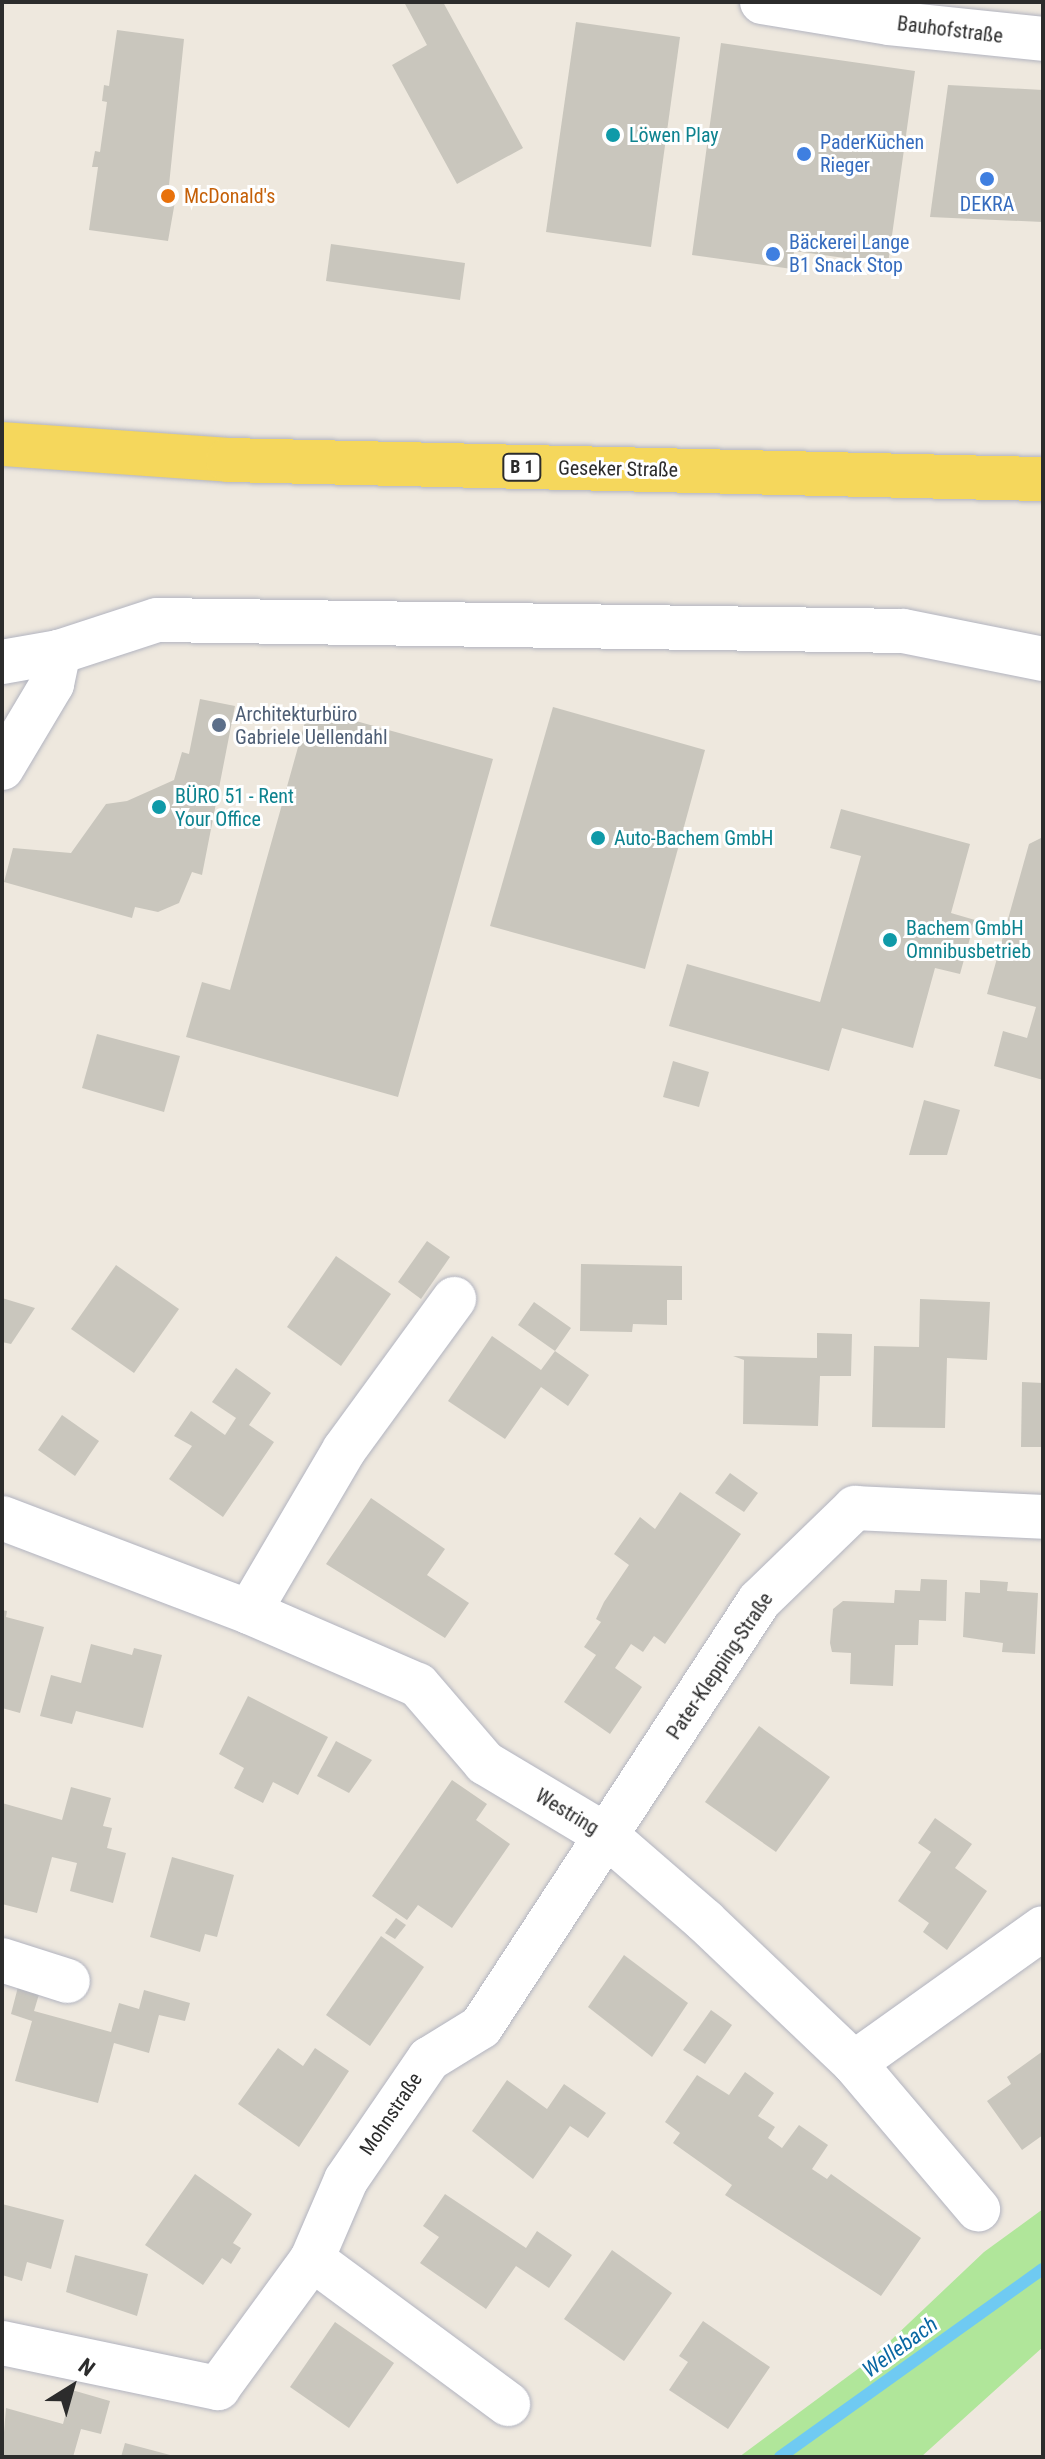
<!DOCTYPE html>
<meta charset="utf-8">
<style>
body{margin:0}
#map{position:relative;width:1045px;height:2459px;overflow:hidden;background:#eee8de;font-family:"Roboto Condensed",sans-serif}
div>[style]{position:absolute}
.green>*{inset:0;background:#b0e69a}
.stream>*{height:12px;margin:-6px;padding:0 6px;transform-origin:6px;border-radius:6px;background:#6fcaf2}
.building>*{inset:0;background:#c9c6bd}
.roads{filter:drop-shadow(0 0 2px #b2b4c0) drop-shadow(0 0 2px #b2b4c0)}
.minor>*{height:44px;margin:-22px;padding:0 22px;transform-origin:22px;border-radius:22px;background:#fff}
.major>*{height:44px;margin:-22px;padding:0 22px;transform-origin:22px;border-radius:22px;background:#f5d75c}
.dots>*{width:22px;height:22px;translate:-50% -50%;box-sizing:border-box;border:4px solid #fff;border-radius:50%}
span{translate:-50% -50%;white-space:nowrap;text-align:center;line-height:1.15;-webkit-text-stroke:6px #fff;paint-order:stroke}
.shield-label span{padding:2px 6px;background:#fff;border:2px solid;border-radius:6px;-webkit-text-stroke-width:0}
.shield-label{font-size:18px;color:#2c2c2c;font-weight:700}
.street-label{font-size:20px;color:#2c2c2c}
.culture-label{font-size:20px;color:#0d838f}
.left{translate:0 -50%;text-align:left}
.shop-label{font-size:20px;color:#366cbe}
.food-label{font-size:20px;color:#c56008}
.service-label{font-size:20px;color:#4e5e75}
.water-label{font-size:22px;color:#0a68a3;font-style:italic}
.frame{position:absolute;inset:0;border:4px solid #2c2c2c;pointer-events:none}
.north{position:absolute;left:32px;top:2347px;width:80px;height:80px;-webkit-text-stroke:6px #fff;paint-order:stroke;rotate:37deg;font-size:22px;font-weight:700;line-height:32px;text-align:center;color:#2c2c2c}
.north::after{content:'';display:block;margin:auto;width:28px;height:36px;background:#2c2c2c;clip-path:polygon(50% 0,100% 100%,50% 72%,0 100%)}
</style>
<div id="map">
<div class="green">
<div style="clip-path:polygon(1043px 2209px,1043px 2347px,921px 2457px,739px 2457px,870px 2360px,984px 2252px)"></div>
</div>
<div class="stream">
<div style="left:780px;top:2457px;width:323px;rotate:-35.6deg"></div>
</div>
<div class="building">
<div style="clip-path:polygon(404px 2px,443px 2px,523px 148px,457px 184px,392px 65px,427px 45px)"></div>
<div style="clip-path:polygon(576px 22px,680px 37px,651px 247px,546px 232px)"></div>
<div style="clip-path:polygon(117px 30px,184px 39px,168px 195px,176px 196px,168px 241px,89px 230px,98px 167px,92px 167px,95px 151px,100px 152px,107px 102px,102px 101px,104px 85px,109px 86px)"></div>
<div style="clip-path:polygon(721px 43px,915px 71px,888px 264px,794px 251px,792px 269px,692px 255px)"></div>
<div style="clip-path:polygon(948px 85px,1043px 90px,1043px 222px,930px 217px)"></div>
<div style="clip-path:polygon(331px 244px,465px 263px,460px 300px,326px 281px)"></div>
<div style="clip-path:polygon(200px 699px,235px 706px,202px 875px,192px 872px,179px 903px,158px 912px,135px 907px,132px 918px,4px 882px,13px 848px,71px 853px,106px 804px,127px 801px,174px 780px,182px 752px,189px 754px)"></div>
<div style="clip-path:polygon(553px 707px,705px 750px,645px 969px,490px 926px)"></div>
<div style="clip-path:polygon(309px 708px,493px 759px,398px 1097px,186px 1037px,202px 982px,230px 990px)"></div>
<div style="clip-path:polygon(841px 809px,970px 844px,951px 913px,975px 920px,960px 974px,935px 968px,913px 1048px,842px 1028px,829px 1071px,669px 1026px,687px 964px,820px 1002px,861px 856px,830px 848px)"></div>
<div style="clip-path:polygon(1043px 837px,1043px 1080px,994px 1066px,1003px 1031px,1027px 1038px,1036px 1007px,987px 994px,1029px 844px)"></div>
<div style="clip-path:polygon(97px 1034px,180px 1056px,164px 1112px,82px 1088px)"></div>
<div style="clip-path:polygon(673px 1061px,709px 1072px,699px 1107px,663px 1097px)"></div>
<div style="clip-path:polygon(924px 1100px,960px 1110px,947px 1155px,909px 1155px)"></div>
<div style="clip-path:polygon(427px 1241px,450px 1257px,421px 1299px,398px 1282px)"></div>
<div style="clip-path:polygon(336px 1256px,391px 1294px,341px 1366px,287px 1327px)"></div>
<div style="clip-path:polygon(581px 1264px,682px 1266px,682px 1300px,667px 1300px,667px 1325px,633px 1324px,632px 1332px,580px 1331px)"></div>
<div style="clip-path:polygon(116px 1265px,179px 1309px,134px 1373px,71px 1329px)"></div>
<div style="clip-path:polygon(2px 1298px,35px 1308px,11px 1344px,2px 1342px)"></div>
<div style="clip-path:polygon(920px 1299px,990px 1302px,987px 1360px,947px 1358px,945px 1428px,872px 1427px,874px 1346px,919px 1347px)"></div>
<div style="clip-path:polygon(534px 1302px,571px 1328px,555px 1351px,589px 1375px,568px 1406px,541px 1387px,505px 1439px,448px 1401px,492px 1336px,541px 1370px,555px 1351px,518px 1325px)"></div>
<div style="clip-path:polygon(817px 1333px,852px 1334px,851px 1376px,820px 1376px,818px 1426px,743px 1424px,744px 1360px,733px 1356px,817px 1358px)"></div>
<div style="clip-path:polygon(236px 1368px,271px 1393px,249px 1425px,274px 1442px,223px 1517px,169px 1479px,192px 1446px,174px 1436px,191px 1411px,225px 1435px,236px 1418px,212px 1402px)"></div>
<div style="clip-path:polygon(1022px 1382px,1043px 1383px,1043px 1447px,1021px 1447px)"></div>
<div style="clip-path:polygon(62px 1415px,99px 1441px,75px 1476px,38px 1450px)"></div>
<div style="clip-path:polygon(730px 1473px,758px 1493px,744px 1512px,715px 1493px)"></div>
<div style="clip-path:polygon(680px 1492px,741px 1534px,665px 1644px,654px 1636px,643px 1652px,631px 1644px,615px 1668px,642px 1687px,610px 1734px,564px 1702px,596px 1655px,584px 1647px,601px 1622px,596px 1619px,604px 1602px,629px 1565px,614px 1554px,640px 1517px,655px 1529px)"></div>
<div style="clip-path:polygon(371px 1498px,445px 1549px,427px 1575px,469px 1603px,445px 1638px,326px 1564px)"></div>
<div style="clip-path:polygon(921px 1579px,947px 1580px,946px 1621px,919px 1620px,918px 1645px,895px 1645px,893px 1686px,850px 1684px,851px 1653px,832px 1652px,830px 1643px,833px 1609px,843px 1601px,894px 1603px,895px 1590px,920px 1591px)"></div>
<div style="clip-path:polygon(980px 1580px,1008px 1582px,1007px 1591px,1038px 1593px,1035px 1654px,1002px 1652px,1003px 1643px,963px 1637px,965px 1592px,980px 1593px)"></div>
<div style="clip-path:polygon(2px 1610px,7px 1611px,6px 1617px,44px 1627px,20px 1713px,2px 1708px)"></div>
<div style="clip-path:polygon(91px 1644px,132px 1655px,134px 1648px,162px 1655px,143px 1728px,76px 1711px,72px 1724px,40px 1716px,51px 1675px,81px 1683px)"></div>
<div style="clip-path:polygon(248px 1696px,328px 1737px,298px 1795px,273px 1782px,263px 1803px,234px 1788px,244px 1768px,219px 1754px)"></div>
<div style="clip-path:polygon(759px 1726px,830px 1777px,776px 1852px,705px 1802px)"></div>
<div style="clip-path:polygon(336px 1741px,372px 1760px,349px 1793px,317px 1776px)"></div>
<div style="clip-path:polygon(452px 1780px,487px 1804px,476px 1820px,510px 1844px,452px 1928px,418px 1905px,407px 1920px,372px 1896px)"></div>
<div style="clip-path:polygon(71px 1787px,111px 1798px,103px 1826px,112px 1828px,107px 1848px,126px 1853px,113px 1903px,70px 1891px,77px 1863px,52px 1857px,37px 1913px,2px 1904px,2px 1803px,62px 1820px)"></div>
<div style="clip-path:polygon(935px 1818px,972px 1844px,955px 1868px,987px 1891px,947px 1950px,923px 1932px,929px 1923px,898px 1901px,931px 1852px,918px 1843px)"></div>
<div style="clip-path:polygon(172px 1857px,234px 1875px,217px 1937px,205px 1934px,200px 1952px,150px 1937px)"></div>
<div style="clip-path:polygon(396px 1918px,406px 1925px,395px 1939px,385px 1933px)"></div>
<div style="clip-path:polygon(381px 1936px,424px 1967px,370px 2046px,326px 2015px)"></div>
<div style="clip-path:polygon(624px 1955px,688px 2003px,652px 2057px,588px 2007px)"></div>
<div style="clip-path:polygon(20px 1979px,40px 1991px,34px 2011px,111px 2032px,119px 2003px,139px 2009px,144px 1990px,190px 2003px,185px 2021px,159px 2015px,149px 2053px,114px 2043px,98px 2103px,15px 2081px,32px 2021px,11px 2014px)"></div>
<div style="clip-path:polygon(711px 2010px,732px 2025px,705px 2064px,683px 2050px)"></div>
<div style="clip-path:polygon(278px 2048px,303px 2066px,315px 2048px,349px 2071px,299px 2147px,238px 2104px)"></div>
<div style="clip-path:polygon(1043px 2051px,1043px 2135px,1022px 2150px,987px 2101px,1011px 2084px,1007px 2077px)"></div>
<div style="clip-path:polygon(745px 2072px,774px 2093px,758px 2116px,775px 2127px,768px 2138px,782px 2148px,799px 2125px,828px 2145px,812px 2169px,827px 2179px,831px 2174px,921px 2238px,881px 2296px,725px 2195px,732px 2185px,673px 2143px,680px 2133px,665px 2122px,697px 2075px,729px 2095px)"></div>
<div style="clip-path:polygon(507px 2080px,547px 2109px,564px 2084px,606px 2113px,588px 2138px,570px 2126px,533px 2179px,472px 2131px)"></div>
<div style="clip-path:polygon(195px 2174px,252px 2214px,233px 2243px,241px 2248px,231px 2264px,222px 2258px,203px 2285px,145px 2245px)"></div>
<div style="clip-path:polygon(445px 2194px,526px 2248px,537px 2231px,572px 2255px,549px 2288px,516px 2266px,486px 2309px,420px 2263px,439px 2237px,423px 2226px)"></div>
<div style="clip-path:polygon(2px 2204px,64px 2220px,51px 2269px,27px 2262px,22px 2281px,2px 2275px)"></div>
<div style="clip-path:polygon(612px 2250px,672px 2293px,624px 2361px,564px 2319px)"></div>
<div style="clip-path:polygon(75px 2255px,148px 2274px,137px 2316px,66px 2292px)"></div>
<div style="clip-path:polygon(703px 2321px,770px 2367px,728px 2429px,669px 2390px,688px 2362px,679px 2356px)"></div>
<div style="clip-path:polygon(335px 2322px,394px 2363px,349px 2428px,290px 2387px)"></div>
<div style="clip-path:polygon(72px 2390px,110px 2401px,101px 2434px,81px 2429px,73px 2457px,2px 2457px,6px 2408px,63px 2424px)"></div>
<div style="clip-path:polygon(125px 2443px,174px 2456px,174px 2457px,121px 2457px)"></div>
</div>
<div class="roads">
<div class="minor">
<div style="left:762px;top:2px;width:129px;rotate:9.4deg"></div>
<div style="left:889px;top:23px;width:155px;rotate:5.9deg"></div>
<div style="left:2px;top:662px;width:58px;rotate:-10deg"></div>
<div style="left:59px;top:652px;width:103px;rotate:-18.1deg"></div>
<div style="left:157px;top:620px;width:746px;rotate:0.84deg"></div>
<div style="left:903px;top:631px;width:143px;rotate:11.3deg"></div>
<div style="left:2px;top:768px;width:98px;rotate:-59.2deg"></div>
<div style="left:52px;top:684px;width:33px;rotate:-78deg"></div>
<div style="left:2px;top:1518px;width:264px;rotate:20.8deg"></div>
<div style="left:249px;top:1612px;width:184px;rotate:23.4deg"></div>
<div style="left:418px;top:1685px;width:103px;rotate:49.3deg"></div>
<div style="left:485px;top:1763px;width:142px;rotate:30.9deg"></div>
<div style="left:607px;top:1836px;width:130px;rotate:40.9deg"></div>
<div style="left:705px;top:1921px;width:206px;rotate:43.6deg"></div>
<div style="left:854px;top:2063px;width:192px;rotate:49.7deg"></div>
<div style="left:249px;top:1612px;width:188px;rotate:-59.6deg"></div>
<div style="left:344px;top:1450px;width:187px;rotate:-53.9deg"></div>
<div style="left:2px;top:1960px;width:69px;rotate:17.7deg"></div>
<div style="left:854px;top:2063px;width:232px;rotate:-35.5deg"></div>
<div style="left:312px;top:2259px;width:244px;rotate:36.5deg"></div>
<div style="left:2px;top:2343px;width:221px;rotate:11.8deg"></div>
<div style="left:218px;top:2388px;width:160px;rotate:-53.9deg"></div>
<div style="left:312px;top:2259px;width:86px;rotate:-66.7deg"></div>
<div style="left:346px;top:2180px;width:147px;rotate:-55.6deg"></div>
<div style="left:429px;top:2059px;width:61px;rotate:-31.6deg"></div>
<div style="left:481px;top:2027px;width:509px;rotate:-56.87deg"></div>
<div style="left:759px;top:1601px;width:134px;rotate:-44.1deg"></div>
<div style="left:855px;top:1508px;width:188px;rotate:2.7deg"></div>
</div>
<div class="major">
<div style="left:2px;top:444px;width:227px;rotate:4deg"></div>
<div style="left:228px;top:460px;width:815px;rotate:1.34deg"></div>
</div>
</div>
<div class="dots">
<div style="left:613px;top:135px;background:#0f9aa8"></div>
<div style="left:804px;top:154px;background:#3f7fe0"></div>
<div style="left:987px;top:179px;background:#3f7fe0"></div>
<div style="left:168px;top:196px;background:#e8710a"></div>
<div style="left:773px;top:254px;background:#3f7fe0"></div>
<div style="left:219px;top:725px;background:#5c6f8a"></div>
<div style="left:159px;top:807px;background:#0f9aa8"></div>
<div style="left:598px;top:838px;background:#0f9aa8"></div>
<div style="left:890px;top:940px;background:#0f9aa8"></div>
</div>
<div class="shield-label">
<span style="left:522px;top:467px">B 1</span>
</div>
<div class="street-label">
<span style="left:950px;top:30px;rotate:7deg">Bauhofstraße</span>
<span style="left:618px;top:469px;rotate:1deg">Geseker Straße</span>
<span style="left:720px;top:1666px;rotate:-56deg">Pater-Klepping-Straße</span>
<span style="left:567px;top:1812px;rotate:31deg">Westring</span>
<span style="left:391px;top:2114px;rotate:-56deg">Mohnstraße</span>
</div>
<div class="culture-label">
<span class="left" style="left:629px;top:135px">Löwen Play</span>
<span class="left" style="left:175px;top:808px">BÜRO 51 - Rent<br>Your Office</span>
<span class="left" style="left:614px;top:838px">Auto-Bachem GmbH</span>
<span class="left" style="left:906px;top:940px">Bachem GmbH<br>Omnibusbetrieb</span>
</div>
<div class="shop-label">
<span class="left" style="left:820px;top:154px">PaderKüchen<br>Rieger</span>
<span style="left:987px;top:204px">DEKRA</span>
<span class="left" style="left:789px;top:254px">Bäckerei Lange<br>B1 Snack Stop</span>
</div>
<div class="food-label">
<span class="left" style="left:184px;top:196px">McDonald's</span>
</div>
<div class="service-label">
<span class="left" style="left:235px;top:726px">Architekturbüro<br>Gabriele Uellendahl</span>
</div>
<div class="water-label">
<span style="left:900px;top:2347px;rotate:-36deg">Wellebach</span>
</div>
<div class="frame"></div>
<div class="north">N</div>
</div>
